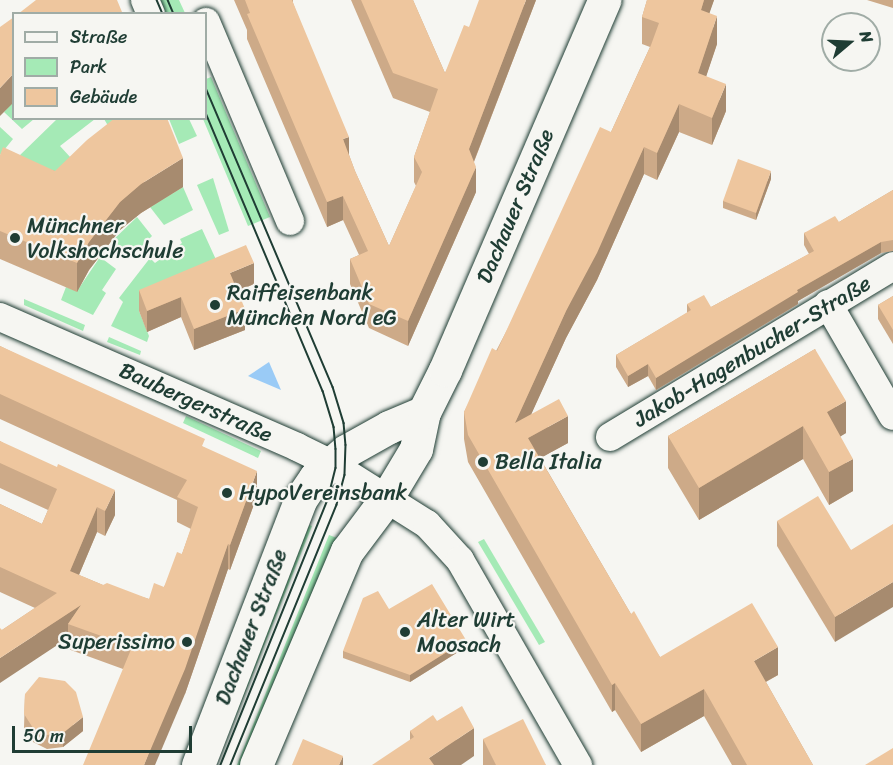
<!DOCTYPE html>
<meta charset="utf-8">
<style>
body{margin:0}
#map{position:relative;width:893px;height:765px;overflow:hidden;background:#f6f6f2;font-family:Sriracha,sans-serif}
div>[style]{position:absolute}
.green>*{inset:0;background:#a5eab6}
.water>*{inset:0;background:#9acbf6}
.roads{filter:drop-shadow(0 0 2px #1f3d34) drop-shadow(0 0 2px #1f3d34)}
.minor>*{height:28px;margin:-14px;padding:0 14px;transform-origin:14px;border-radius:14px;background:#f6f6f2}
.major>*{height:33px;margin:-16.5px;padding:0 16.5px;transform-origin:16.5px;border-radius:16.5px;background:#f6f6f2}
.tram>*{height:1.5px;margin:-0.75px;padding:0 0.75px;transform-origin:0.75px;border-radius:0.75px;background:#1f3d34}
.wall>*{inset:0;background:#cdaa88}
.shaded-wall>*{inset:0;background:#a78b6f}
.building>*{inset:0;background:#eec69e}
.dots>*{width:16px;height:16px;translate:-50% -50%;box-sizing:border-box;border:3px solid #f6f6f2;border-radius:50%}
span{translate:-50% -50%;white-space:nowrap;text-align:center;line-height:1.15;-webkit-text-stroke:4.5px #f6f6f2;paint-order:stroke}
.street-label{font-size:22px;color:#1f3d34}
.poi-label{font-size:22px;color:#1f3d34}
.left{translate:0 -50%;text-align:left}
.right{translate:-100% -50%;text-align:right}
.legend{position:absolute;left:12px;top:12px;width:195px;height:108px;box-sizing:border-box;background:#f6f6f2;border:2px solid #a0aca6;margin:0;padding:8px 10px;list-style:none;font-size:18px;color:#1f3d34}
.legend li{display:flex;align-items:center;gap:12px;height:30px}
.legend b{width:30px;border:2px solid #a0aca6}
.north{position:absolute;left:821px;top:12px;width:60px;height:60px;box-sizing:border-box;background:#f6f6f2;border:2px solid #a0aca6;border-radius:50%;rotate:71deg;font-size:16px;font-weight:700;line-height:24px;text-align:center;color:#1f3d34}
.north::after{content:'';display:block;margin:auto;width:21px;height:27px;background:#1f3d34;clip-path:polygon(50% 0,100% 100%,50% 72%,0 100%)}
.scale{position:absolute;left:12px;top:726px;width:180px;height:27px;box-sizing:border-box;border:3px solid #1f3d34;border-top:0;padding-left:8px;font-size:18px;line-height:21px;white-space:nowrap;color:#1f3d34;-webkit-text-stroke:4px #f6f6f2;paint-order:stroke}
</style>
<div id="map">
<div class="green">
<div style="clip-path:polygon(154px 0,179px 0,185px 13px,160px 13px)"></div>
<div style="clip-path:polygon(211px 77px,270px 217px,248px 226px,203px 119px,206px 118px,206px 79px)"></div>
<div style="clip-path:polygon(13px 102px,14px 118px,34px 119px,22px 129px,4px 112px)"></div>
<div style="clip-path:polygon(57px 119px,95px 119px,60px 146px,71px 158px,110px 129px,104px 119px,114px 119px,118px 125px,62px 176px,18px 157px)"></div>
<div style="clip-path:polygon(169px 119px,189px 119px,197px 136px,179px 144px)"></div>
<div style="clip-path:polygon(0 127px,13px 139px,0 155px)"></div>
<div style="clip-path:polygon(213px 178px,229px 231px,219px 235px,197px 185px)"></div>
<div style="clip-path:polygon(183px 187px,193px 210px,164px 225px,150px 207px)"></div>
<div style="clip-path:polygon(137px 217px,152px 236px,129px 259px,111px 242px)"></div>
<div style="clip-path:polygon(202px 229px,218px 264px,139px 311px,149px 336px,147px 342px,111px 326px,123px 302px,119px 298px,150px 258px,155px 263px,182px 243px,180px 239px)"></div>
<div style="clip-path:polygon(100px 257px,116px 269px,102px 290px,106px 293px,93px 315px,61px 300px,66px 287px,77px 291px)"></div>
<div style="clip-path:polygon(24px 299px,85px 325px,83px 331px,24px 305px)"></div>
<div style="clip-path:polygon(109px 337px,141px 351px,140px 355px,107px 342px)"></div>
<div style="clip-path:polygon(186px 416px,261px 451px,258px 458px,183px 423px)"></div>
<div style="clip-path:polygon(302px 523px,312px 526px,216px 765px)"></div>
<div style="clip-path:polygon(329px 535px,337px 538px,241px 765px,237px 765px)"></div>
<div style="clip-path:polygon(484px 539px,545px 642px,539px 645px,478px 542px)"></div>
</div>
<div class="water">
<div style="clip-path:polygon(269px 362px,281px 390px,248px 376px)"></div>
</div>
<div class="roads">
<div class="minor">
<div style="left:145px;top:0;width:15px;rotate:67deg"></div>
<div style="left:206px;top:22px;width:216px;rotate:67.1deg"></div>
<div style="left:828px;top:304px;width:129px;rotate:59.9deg"></div>
<div style="left:0;top:317px;width:324px;rotate:23.6deg"></div>
<div style="left:297px;top:447px;width:37px;rotate:26deg"></div>
<div style="left:330px;top:463px;width:115px;rotate:32.2deg"></div>
<div style="left:427px;top:524px;width:49px;rotate:47.5deg"></div>
<div style="left:460px;top:560px;width:237px;rotate:60.1deg"></div>
<div style="left:610px;top:437px;width:331px;rotate:-31.1deg"></div>
</div>
<div class="major">
<div style="left:198px;top:765px;width:284px;rotate:-68.9deg"></div>
<div style="left:300px;top:500px;width:27px;rotate:-56deg"></div>
<div style="left:315px;top:478px;width:41px;rotate:-41.1deg"></div>
<div style="left:346px;top:451px;width:49px;rotate:-29.2deg"></div>
<div style="left:389px;top:427px;width:38px;rotate:-23deg"></div>
<div style="left:256px;top:765px;width:233px;rotate:-67deg"></div>
<div style="left:347px;top:551px;width:65px;rotate:-53.1deg"></div>
<div style="left:386px;top:499px;width:58px;rotate:-59deg"></div>
<div style="left:416px;top:449px;width:38px;rotate:-78deg"></div>
<div style="left:424px;top:412px;width:47px;rotate:-63.4deg"></div>
<div style="left:445px;top:370px;width:403px;rotate:-66.7deg"></div>
</div>
</div>
<div class="tram">
<div style="left:157px;top:0;width:15px;rotate:67deg"></div>
<div style="left:168px;top:0;width:15px;rotate:67deg"></div>
<div style="left:206px;top:88px;width:325px;rotate:67deg"></div>
<div style="left:333px;top:387px;width:38px;rotate:73deg"></div>
<div style="left:344px;top:423px;width:22px;rotate:85deg"></div>
<div style="left:346px;top:445px;width:30px;rotate:92deg"></div>
<div style="left:345px;top:475px;width:31px;rotate:105deg"></div>
<div style="left:337px;top:505px;width:281px;rotate:112.2deg"></div>
<div style="left:206px;top:113px;width:302px;rotate:67.2deg"></div>
<div style="left:323px;top:391px;width:38px;rotate:73deg"></div>
<div style="left:334px;top:427px;width:22px;rotate:85deg"></div>
<div style="left:336px;top:449px;width:19px;rotate:90deg"></div>
<div style="left:336px;top:468px;width:33px;rotate:104deg"></div>
<div style="left:328px;top:500px;width:286px;rotate:112deg"></div>
</div>
<div class="wall">
<div style="clip-path:polygon(234px 0,293px 0,293px 3px,355px 171px,389px 246px,416px 186px,414px 182px,414px 157px,430px 112px,393px 98px,351px 0,413px 0,445px 73px,469px 27px,536px 0,474px 162px,476px 192px,408px 346px,369px 328px,350px 284px,350px 259px,359px 255px,343px 220px,327px 227px,247px 39px,247px 30px)"></div>
<div style="clip-path:polygon(647px 0,714px 0,709px 13px,717px 44px,706px 76px,726px 111px,712px 145px,679px 132px,657px 180px,644px 174px,597px 280px,566px 338px,531px 414px,568px 443px,540px 458px,631px 614px,660px 657px,778px 675px,766px 682px,813px 765px,732px 765px,704px 716px,641px 752px,615px 710px,612px 712px,468px 462px,464px 439px,464px 412px,611px 132px,650px 47px,642px 44px,642px 17px)"></div>
<div style="clip-path:polygon(867px 0,893px 0,893px 8px)"></div>
<div style="clip-path:polygon(0 155px,55px 171px,183px 187px,141px 213px,120px 230px,89px 270px,77px 292px,0 259px)"></div>
<div style="clip-path:polygon(771px 179px,756px 220px,723px 208px,723px 201px)"></div>
<div style="clip-path:polygon(893px 190px,893px 251px,881px 253px,798px 301px,798px 304px,656px 390px,648px 376px,628px 387px,616px 367px,616px 355px,687px 313px,687px 304px,711px 307px,809px 254px,804px 245px,804px 233px,839px 222px)"></div>
<div style="clip-path:polygon(254px 284px,238px 291px,245px 330px,194px 350px,181px 317px,147px 332px,139px 311px,139px 290px)"></div>
<div style="clip-path:polygon(893px 296px,893px 344px,878px 319px,878px 305px)"></div>
<div style="clip-path:polygon(0 346px,205px 448px,257px 496px,230px 570px,228px 569px,185px 694px,123px 669px,68px 649px,68px 638px,2px 630px,35px 608px,0 592px,0 504px,42px 524px,48px 510px,0 488px,0 441px,115px 515px,105px 536px,97px 532px,79px 575px,103px 585px,149px 599px,164px 587px,182px 554px,191px 529px,177px 522px,177px 500px,0 419px)"></div>
<div style="clip-path:polygon(815px 349px,846px 433px,840px 436px,853px 491px,829px 505px,803px 459px,699px 520px,668px 468px,668px 436px)"></div>
<div style="clip-path:polygon(777px 521px,851px 550px,835px 642px,777px 546px)"></div>
<div style="clip-path:polygon(466px 647px,410px 682px,343px 658px,343px 651px)"></div>
<div style="clip-path:polygon(25px 694px,83px 731px,63px 747px,47px 749px,33px 742px,24px 728px)"></div>
<div style="clip-path:polygon(437px 721px,474px 756px,410px 740px,410px 731px)"></div>
<div style="clip-path:polygon(483px 739px,546px 765px,483px 765px)"></div>
</div>
<div class="shaded-wall">
<div style="clip-path:polygon(526px 0,536px 0,469px 174px,469px 149px)"></div>
<div style="clip-path:polygon(704px 0,714px 0,701px 38px,701px 10px)"></div>
<div style="clip-path:polygon(717px 16px,717px 44px,698px 101px,698px 73px)"></div>
<div style="clip-path:polygon(14px 73px,14px 102px,0 116px,0 88px)"></div>
<div style="clip-path:polygon(726px 84px,726px 111px,712px 145px,712px 118px)"></div>
<div style="clip-path:polygon(679px 104px,679px 132px,657px 180px,657px 153px)"></div>
<div style="clip-path:polygon(349px 137px,349px 161px,343px 139px)"></div>
<div style="clip-path:polygon(644px 147px,644px 174px,597px 280px,566px 338px,515px 450px,515px 423px,566px 311px)"></div>
<div style="clip-path:polygon(183px 158px,183px 187px,141px 213px,120px 230px,89px 270px,77px 292px,77px 263px,89px 242px,120px 202px,141px 184px)"></div>
<div style="clip-path:polygon(476px 167px,476px 192px,408px 346px,408px 321px)"></div>
<div style="clip-path:polygon(771px 171px,771px 179px,756px 220px,756px 213px)"></div>
<div style="clip-path:polygon(343px 196px,343px 220px,327px 227px,327px 202px)"></div>
<div style="clip-path:polygon(881px 242px,881px 253px,798px 301px,798px 304px,656px 390px,656px 378px,797px 290px)"></div>
<div style="clip-path:polygon(254px 263px,254px 284px,230px 294px,230px 273px)"></div>
<div style="clip-path:polygon(181px 297px,181px 317px,147px 332px,147px 311px)"></div>
<div style="clip-path:polygon(245px 309px,245px 330px,194px 350px,194px 329px)"></div>
<div style="clip-path:polygon(648px 364px,648px 376px,628px 387px,628px 376px)"></div>
<div style="clip-path:polygon(846px 401px,846px 433px,827px 445px,827px 412px)"></div>
<div style="clip-path:polygon(568px 416px,568px 443px,528px 465px,528px 438px)"></div>
<div style="clip-path:polygon(803px 426px,803px 459px,699px 520px,699px 488px)"></div>
<div style="clip-path:polygon(853px 459px,853px 491px,829px 505px,829px 472px)"></div>
<div style="clip-path:polygon(257px 471px,257px 496px,230px 570px,230px 545px)"></div>
<div style="clip-path:polygon(115px 490px,115px 515px,105px 536px,105px 511px)"></div>
<div style="clip-path:polygon(97px 507px,97px 532px,70px 596px,70px 571px)"></div>
<div style="clip-path:polygon(228px 544px,228px 569px,185px 694px,155px 765px,144px 765px)"></div>
<div style="clip-path:polygon(893px 582px,893px 607px,835px 642px,835px 617px)"></div>
<div style="clip-path:polygon(81px 605px,68px 624px,68px 638px,0 683px,0 658px)"></div>
<div style="clip-path:polygon(466px 640px,466px 647px,410px 682px,410px 675px)"></div>
<div style="clip-path:polygon(778px 647px,778px 675px,754px 688px,754px 661px)"></div>
<div style="clip-path:polygon(615px 683px,615px 710px,612px 712px,612px 685px)"></div>
<div style="clip-path:polygon(704px 689px,704px 716px,641px 752px,641px 724px)"></div>
<div style="clip-path:polygon(83px 717px,83px 731px,63px 747px,63px 733px)"></div>
<div style="clip-path:polygon(474px 728px,474px 756px,461px 765px,429px 765px,429px 758px)"></div>
<div style="clip-path:polygon(343px 756px,343px 765px,339px 765px)"></div>
</div>
<div class="building">
<div style="clip-path:polygon(36px 0,117px 0,122px 12px,117px 14px,18px 14px)"></div>
<div style="clip-path:polygon(245px 0,292px 0,349px 137px,343px 139px,355px 171px,389px 246px,422px 172px,414px 157px,438px 89px,393px 73px,361px 0,413px 0,445px 73px,464px 25px,469px 27px,479px 0,526px 0,469px 149px,476px 167px,408px 321px,369px 304px,350px 259px,368px 251px,343px 196px,327px 202px,247px 14px,250px 13px)"></div>
<div style="clip-path:polygon(647px 0,704px 0,701px 10px,717px 16px,698px 73px,726px 84px,712px 118px,679px 104px,657px 153px,644px 147px,597px 253px,566px 311px,515px 423px,559px 399px,568px 416px,528px 438px,631px 614px,634px 611px,660px 657px,752px 603px,778px 647px,754px 661px,813px 765px,747px 765px,704px 689px,641px 724px,615px 683px,612px 685px,468px 435px,464px 412px,492px 348px,497px 351px,600px 127px,611px 132px,651px 45px,659px 23px,642px 17px)"></div>
<div style="clip-path:polygon(14px 17px,14px 73px,0 88px,0 27px)"></div>
<div style="clip-path:polygon(115px 118px,167px 118px,183px 158px,141px 184px,120px 202px,89px 242px,77px 263px,0 231px,0 155px,3px 147px,55px 171px,87px 140px)"></div>
<div style="clip-path:polygon(738px 159px,771px 171px,756px 213px,723px 201px)"></div>
<div style="clip-path:polygon(893px 190px,893px 240px,881px 242px,797px 290px,798px 292px,656px 378px,648px 364px,628px 376px,616px 355px,691px 310px,687px 304px,704px 295px,711px 307px,814px 251px,804px 233px,835px 216px,839px 222px)"></div>
<div style="clip-path:polygon(246px 245px,254px 263px,230px 273px,245px 309px,194px 329px,181px 297px,147px 311px,139px 290px)"></div>
<div style="clip-path:polygon(893px 296px,893px 330px,878px 305px)"></div>
<div style="clip-path:polygon(0 346px,205px 439px,202px 446px,257px 471px,230px 545px,228px 544px,185px 669px,144px 765px,83px 765px,132px 647px,68px 624px,81px 605px,0 658px,0 628px,2px 630px,57px 593px,0 567px,0 504px,42px 524px,57px 489px,0 463px,0 441px,57px 467px,58px 464px,115px 490px,105px 511px,97px 507px,70px 571px,103px 585px,107px 583px,149px 599px,154px 583px,164px 587px,177px 552px,182px 554px,198px 507px,177px 497px,187px 480px,0 394px)"></div>
<div style="clip-path:polygon(815px 349px,846px 401px,827px 412px,853px 459px,829px 472px,803px 426px,699px 488px,668px 436px)"></div>
<div style="clip-path:polygon(818px 496px,851px 550px,893px 524px,893px 582px,835px 617px,777px 521px)"></div>
<div style="clip-path:polygon(432px 584px,466px 640px,410px 675px,343px 651px,363px 598px,378px 591px,389px 609px)"></div>
<div style="clip-path:polygon(39px 677px,65px 681px,76px 692px,83px 717px,63px 733px,47px 735px,33px 728px,24px 714px,25px 694px)"></div>
<div style="clip-path:polygon(462px 706px,474px 728px,429px 758px,434px 765px,372px 765px,414px 737px,410px 731px,433px 715px,437px 721px)"></div>
<div style="clip-path:polygon(523px 719px,546px 765px,496px 765px,483px 739px)"></div>
<div style="clip-path:polygon(303px 739px,343px 756px,339px 765px,292px 765px)"></div>
<div style="clip-path:polygon(893px 748px,893px 765px,865px 765px)"></div>
</div>
<div class="dots">
<div style="left:15px;top:238px;background:#1f3d34"></div>
<div style="left:215px;top:305px;background:#1f3d34"></div>
<div style="left:483px;top:462px;background:#1f3d34"></div>
<div style="left:227px;top:493px;background:#1f3d34"></div>
<div style="left:405px;top:632px;background:#1f3d34"></div>
<div style="left:187px;top:642px;background:#1f3d34"></div>
</div>
<div class="street-label">
<span style="left:515px;top:206px;rotate:-67deg">Dachauer Straße</span>
<span style="left:752px;top:351px;rotate:-31deg">Jakob-Hagenbucher-Straße</span>
<span style="left:196px;top:402px;rotate:24deg">Baubergerstraße</span>
<span style="left:251px;top:627px;rotate:-69deg">Dachauer Straße</span>
</div>
<div class="poi-label">
<span class="left" style="left:27px;top:238px">Münchner<br>Volkshochschule</span>
<span class="left" style="left:227px;top:305px">Raiffeisenbank<br>München Nord eG</span>
<span class="left" style="left:495px;top:462px">Bella Italia</span>
<span class="left" style="left:239px;top:493px">HypoVereinsbank</span>
<span class="left" style="left:417px;top:632px">Alter Wirt<br>Moosach</span>
<span class="right" style="left:175px;top:642px">Superissimo</span>
</div>
<ul class="legend">
<li><b style="height:8px;background:#f6f6f2"></b>Straße</li>
<li><b style="height:16px;background:#a5eab6"></b>Park</li>
<li><b style="height:16px;background:#eec69e"></b>Gebäude</li>
</ul>
<div class="north">N</div>
<div class="scale">50 m</div>
</div>
